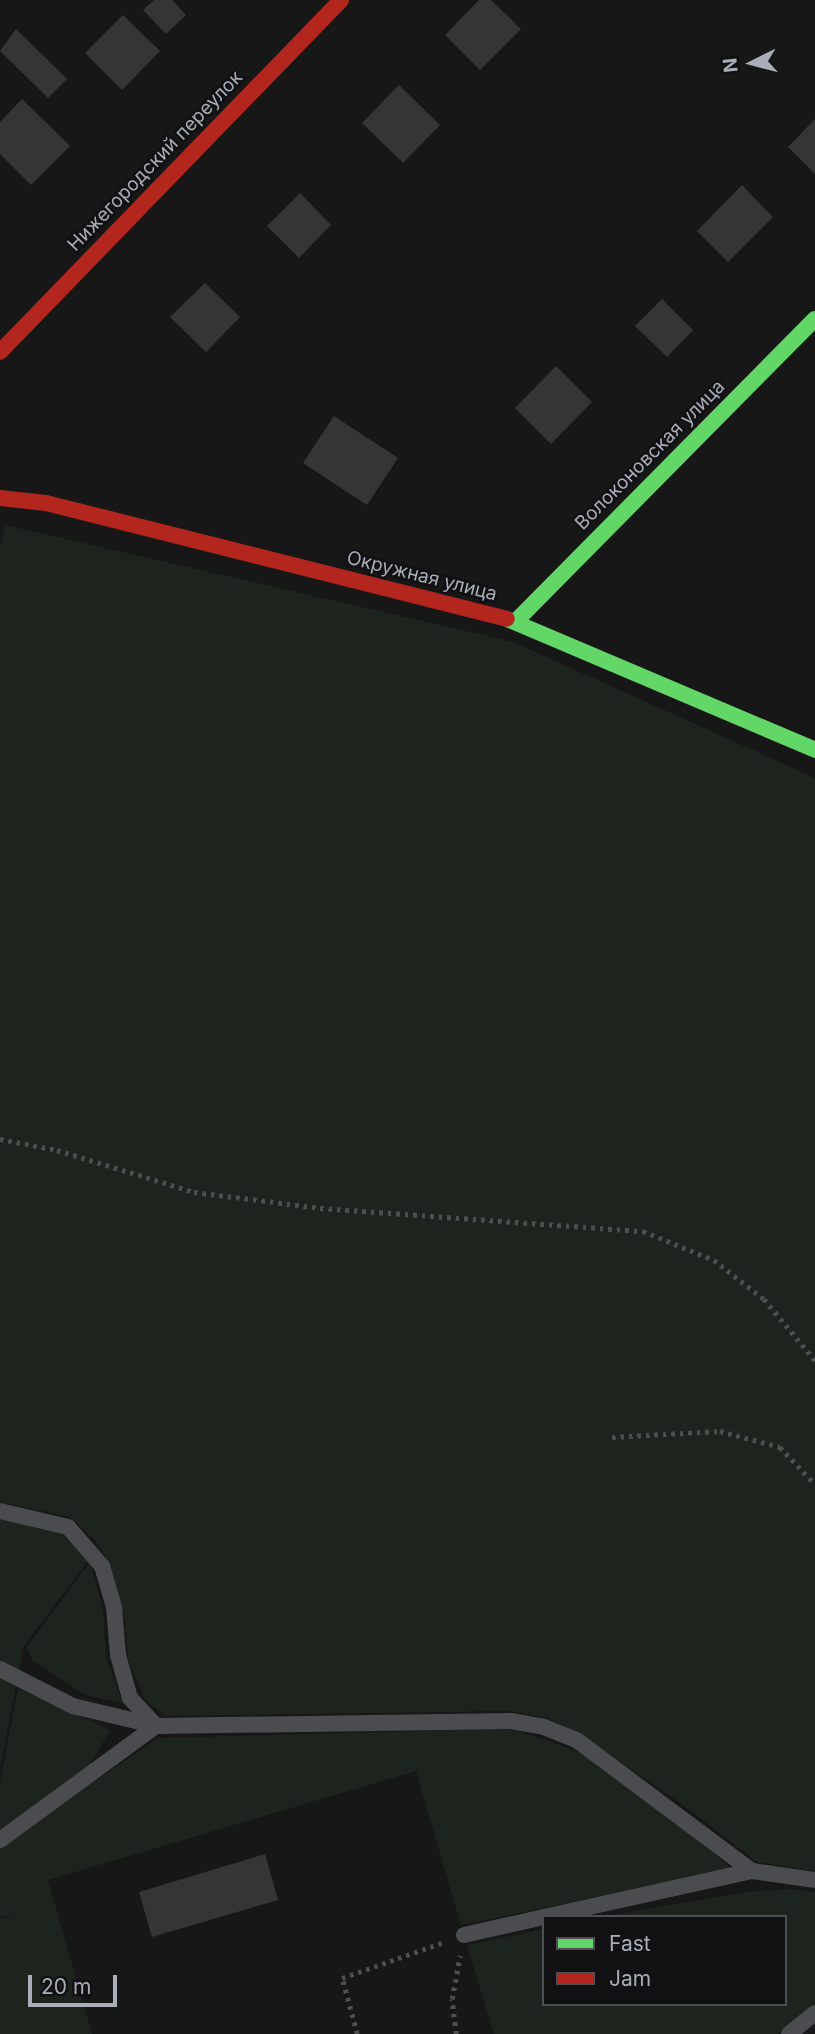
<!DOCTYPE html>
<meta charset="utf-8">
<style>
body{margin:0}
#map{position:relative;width:815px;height:2034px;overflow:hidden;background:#171717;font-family:Inter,sans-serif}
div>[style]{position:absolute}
.green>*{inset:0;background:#1d241e}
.building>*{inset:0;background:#353536}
.path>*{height:4.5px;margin-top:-2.25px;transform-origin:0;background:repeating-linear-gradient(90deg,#4d4e52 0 3.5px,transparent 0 8.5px)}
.lane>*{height:16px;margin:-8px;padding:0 8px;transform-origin:8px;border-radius:8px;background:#4b4c50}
.fast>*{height:16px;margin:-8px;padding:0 8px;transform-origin:8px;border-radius:8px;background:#63d668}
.jam>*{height:16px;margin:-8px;padding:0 8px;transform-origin:8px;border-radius:8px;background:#b3261e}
span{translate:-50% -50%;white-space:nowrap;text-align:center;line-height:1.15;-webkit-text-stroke:5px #111113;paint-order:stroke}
.street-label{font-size:19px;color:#a8adb8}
.legend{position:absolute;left:542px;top:1915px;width:245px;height:91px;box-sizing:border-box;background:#111113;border:2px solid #4d4f55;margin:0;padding:9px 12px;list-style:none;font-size:21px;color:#a8adb8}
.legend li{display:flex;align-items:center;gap:14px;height:35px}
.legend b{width:35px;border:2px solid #4d4f55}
.north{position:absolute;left:717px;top:28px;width:70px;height:70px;-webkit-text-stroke:5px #111113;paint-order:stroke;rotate:264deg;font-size:19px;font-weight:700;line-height:28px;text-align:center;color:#a8adb8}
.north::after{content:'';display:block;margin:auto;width:24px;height:32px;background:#a8adb8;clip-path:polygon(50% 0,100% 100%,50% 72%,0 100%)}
.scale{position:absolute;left:28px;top:1975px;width:89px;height:32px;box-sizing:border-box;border:4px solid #a8adb8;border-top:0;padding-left:9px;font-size:21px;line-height:24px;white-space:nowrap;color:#a8adb8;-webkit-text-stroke:5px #111113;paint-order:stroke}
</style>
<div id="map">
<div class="green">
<div style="clip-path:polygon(5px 525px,513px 642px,815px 778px,815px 1871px,757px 1862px,679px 1802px,581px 1735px,547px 1718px,510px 1711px,166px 1716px,145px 1700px,128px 1659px,125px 1622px,109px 1563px,96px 1541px,70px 1517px,0 1502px,0 549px)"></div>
<div style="clip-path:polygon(0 1519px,61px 1533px,88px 1561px,23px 1647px,0 1769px)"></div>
<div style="clip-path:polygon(90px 1562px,103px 1609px,106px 1657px,123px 1703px,86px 1695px,32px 1660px,27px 1647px)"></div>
<div style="clip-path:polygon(18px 1688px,110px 1730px,89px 1766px,0 1834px,0 1782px)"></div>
<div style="clip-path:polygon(491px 1729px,520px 1731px,581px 1753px,650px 1801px,732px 1869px,461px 1925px,416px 1771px,48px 1880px,92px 2034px,0 2034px,0 1919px,16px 1913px,0 1917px,0 1846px,158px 1738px)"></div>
<div style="clip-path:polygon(790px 1889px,815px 1892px,815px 2005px,777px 2034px,494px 2034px,467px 1945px,544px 1929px,544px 2004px,785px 2004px,785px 1917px,602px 1917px,746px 1892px)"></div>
</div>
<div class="building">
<div style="clip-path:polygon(154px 0,172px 0,186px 15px,166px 34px,143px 10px)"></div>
<div style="clip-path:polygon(479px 0,491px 0,521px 29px,480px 70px,445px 35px)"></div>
<div style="clip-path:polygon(123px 15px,160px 51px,122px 90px,85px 53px)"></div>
<div style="clip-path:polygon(16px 29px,67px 79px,48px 98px,0 51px)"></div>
<div style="clip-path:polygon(399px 85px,440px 125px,403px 163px,362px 123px)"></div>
<div style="clip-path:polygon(22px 99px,70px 146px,31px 185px,0 154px,0 122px)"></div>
<div style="clip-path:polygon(815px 119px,815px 174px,788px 147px)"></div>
<div style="clip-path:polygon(742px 185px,773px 217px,728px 262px,697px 231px)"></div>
<div style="clip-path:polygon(300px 193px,331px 225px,299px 258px,267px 226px)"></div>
<div style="clip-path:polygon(205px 283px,240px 317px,206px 352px,170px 317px)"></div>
<div style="clip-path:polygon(662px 299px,693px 330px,667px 357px,635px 326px)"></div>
<div style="clip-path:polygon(556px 366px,592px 402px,551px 444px,515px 408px)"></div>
<div style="clip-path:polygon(334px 416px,398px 458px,367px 505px,303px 463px)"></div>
<div style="clip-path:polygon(265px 1854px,278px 1900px,152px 1937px,139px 1892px)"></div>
</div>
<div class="path">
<div style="left:0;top:1139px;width:58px;rotate:10.9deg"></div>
<div style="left:57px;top:1150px;width:143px;rotate:17deg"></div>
<div style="left:194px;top:1192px;width:127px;rotate:7.2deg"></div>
<div style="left:320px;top:1208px;width:324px;rotate:4.1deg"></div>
<div style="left:643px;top:1231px;width:77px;rotate:22.2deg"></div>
<div style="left:714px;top:1260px;width:63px;rotate:38deg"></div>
<div style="left:764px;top:1299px;width:80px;rotate:50.1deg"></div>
<div style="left:612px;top:1437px;width:108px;rotate:-3.2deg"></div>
<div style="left:720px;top:1431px;width:62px;rotate:14.9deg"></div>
<div style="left:780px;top:1447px;width:51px;rotate:46.6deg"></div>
<div style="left:357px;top:2034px;width:58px;rotate:-105deg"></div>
<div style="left:342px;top:1978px;width:108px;rotate:-19.4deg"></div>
<div style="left:456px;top:2034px;width:35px;rotate:-97deg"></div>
<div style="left:452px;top:1999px;width:44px;rotate:-79.5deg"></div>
</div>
<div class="lane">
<div style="left:0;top:1511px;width:70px;rotate:13.2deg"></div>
<div style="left:68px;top:1527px;width:52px;rotate:48.9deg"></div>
<div style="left:102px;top:1566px;width:43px;rotate:73.7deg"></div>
<div style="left:114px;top:1607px;width:48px;rotate:85.2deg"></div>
<div style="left:118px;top:1655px;width:45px;rotate:74.4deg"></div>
<div style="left:130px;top:1698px;width:38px;rotate:47deg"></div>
<div style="left:0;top:1669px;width:82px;rotate:26.9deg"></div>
<div style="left:73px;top:1706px;width:85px;rotate:13.5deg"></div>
<div style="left:156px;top:1726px;width:355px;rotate:-0.8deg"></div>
<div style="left:511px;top:1721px;width:34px;rotate:10deg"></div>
<div style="left:544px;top:1727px;width:37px;rotate:22deg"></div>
<div style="left:578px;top:1741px;width:217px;rotate:36.8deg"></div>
<div style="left:0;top:1840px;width:193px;rotate:-36.2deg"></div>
<div style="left:544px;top:1917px;width:213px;rotate:-12.5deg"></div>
<div style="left:752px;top:1871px;width:64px;rotate:8.1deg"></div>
<div style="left:464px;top:1935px;width:82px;rotate:-12.7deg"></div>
<div style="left:789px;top:2034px;width:33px;rotate:-39deg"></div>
</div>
<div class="fast">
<div style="left:507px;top:619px;width:335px;rotate:23deg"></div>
<div style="left:516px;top:621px;width:425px;rotate:-45.3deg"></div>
</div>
<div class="jam">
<div style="left:0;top:352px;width:490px;rotate:-45.9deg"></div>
<div style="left:0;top:498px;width:46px;rotate:6.2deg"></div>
<div style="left:46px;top:503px;width:475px;rotate:14.1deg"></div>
</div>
<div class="street-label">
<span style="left:155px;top:161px;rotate:-46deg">Нижегородский переулок</span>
<span style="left:650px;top:455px;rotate:-45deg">Волоконовская улица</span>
<span style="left:422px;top:576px;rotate:14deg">Окружная улица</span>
</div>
<ul class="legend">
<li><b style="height:9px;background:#63d668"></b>Fast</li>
<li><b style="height:9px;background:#b3261e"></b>Jam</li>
</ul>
<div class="north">N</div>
<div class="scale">20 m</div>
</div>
